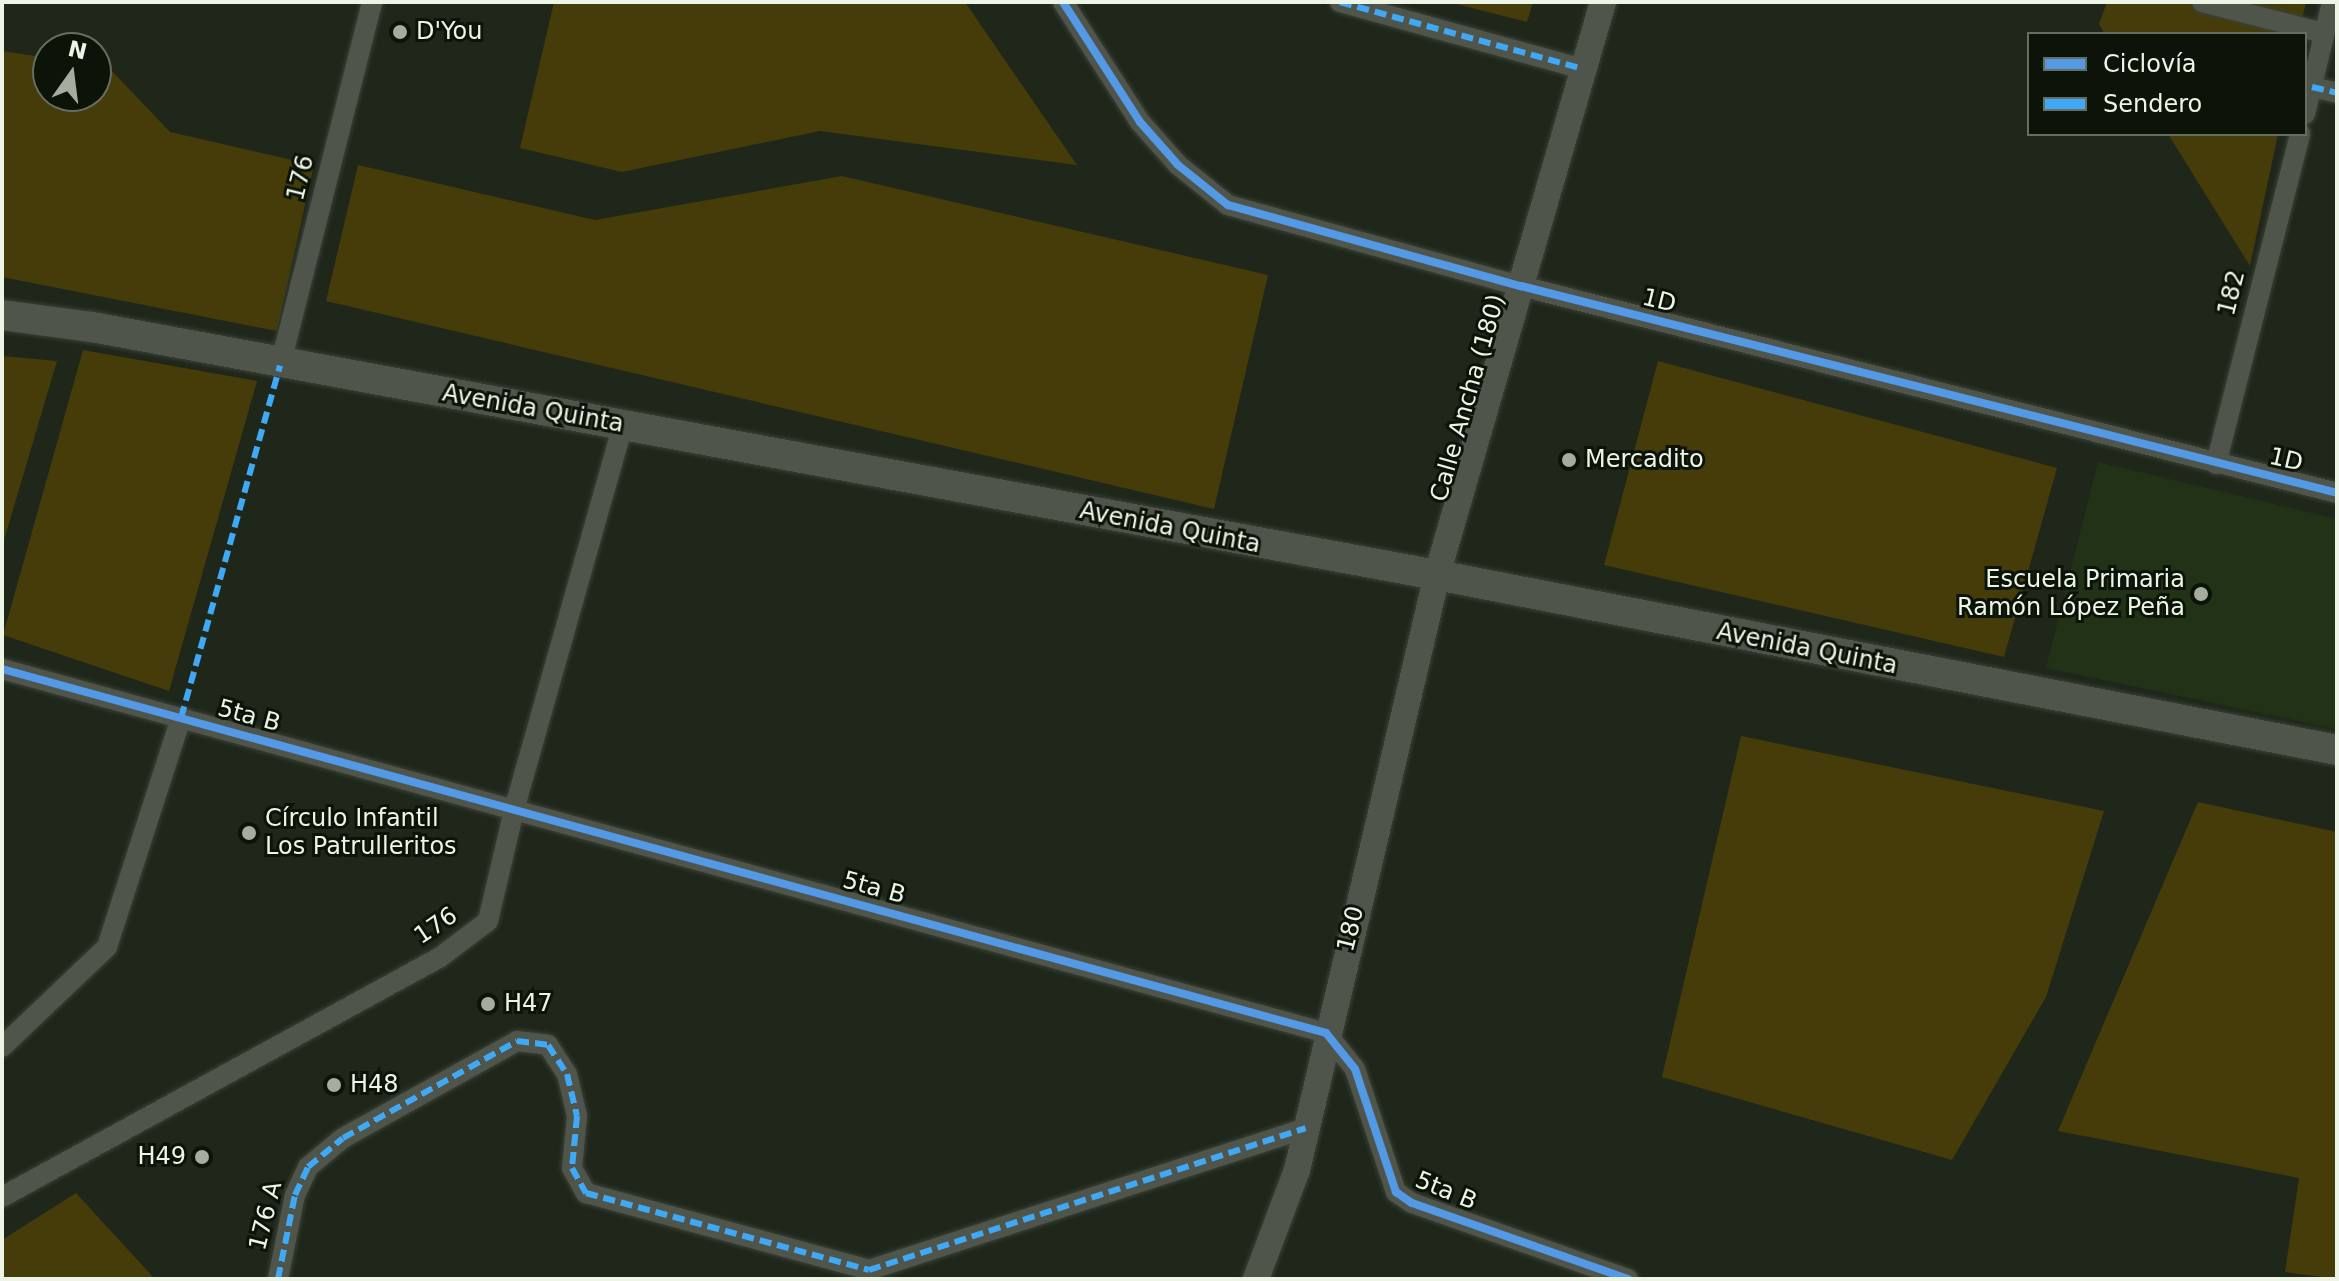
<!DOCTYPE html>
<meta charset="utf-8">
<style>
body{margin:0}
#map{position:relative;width:2339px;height:1281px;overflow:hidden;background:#1f271b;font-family:"DejaVu Sans",sans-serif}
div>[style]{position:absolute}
.built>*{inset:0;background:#223217}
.green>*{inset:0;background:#453c09}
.roads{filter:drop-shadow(0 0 2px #3a4137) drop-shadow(0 0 2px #3a4137)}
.minor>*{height:20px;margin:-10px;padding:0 10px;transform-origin:10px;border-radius:10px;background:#50554c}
.tertiary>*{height:26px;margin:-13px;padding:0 13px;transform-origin:13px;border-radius:13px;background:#50554c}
.secondary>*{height:30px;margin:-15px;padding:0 15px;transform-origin:15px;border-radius:15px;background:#50554c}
.quiet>*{height:6px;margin-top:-3px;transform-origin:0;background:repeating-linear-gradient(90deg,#3fa9f5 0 12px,transparent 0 18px)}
.cycleway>*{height:8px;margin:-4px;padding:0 4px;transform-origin:4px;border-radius:4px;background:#5399e6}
.dots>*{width:22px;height:22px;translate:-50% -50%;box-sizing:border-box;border:4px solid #0c1308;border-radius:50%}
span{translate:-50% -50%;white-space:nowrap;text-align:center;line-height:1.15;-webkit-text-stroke:6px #0c1308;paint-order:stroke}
.poi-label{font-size:24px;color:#ecf5e6}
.left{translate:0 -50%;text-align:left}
.right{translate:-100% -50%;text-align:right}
.street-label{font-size:24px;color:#ecf5e6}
.frame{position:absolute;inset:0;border:4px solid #ecf5e6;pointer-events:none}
.legend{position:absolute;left:2027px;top:32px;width:280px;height:104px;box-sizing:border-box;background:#0c1308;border:2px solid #666d61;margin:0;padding:10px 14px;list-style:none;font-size:24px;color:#ecf5e6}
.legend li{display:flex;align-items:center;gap:16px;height:40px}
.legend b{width:40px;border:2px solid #666d61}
.north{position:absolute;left:32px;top:32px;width:80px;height:80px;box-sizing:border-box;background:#0c1308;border:2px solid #666d61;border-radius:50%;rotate:14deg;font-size:22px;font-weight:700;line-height:32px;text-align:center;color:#ecf5e6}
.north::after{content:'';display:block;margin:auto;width:28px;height:36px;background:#a4ad9f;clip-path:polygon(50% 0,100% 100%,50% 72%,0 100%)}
</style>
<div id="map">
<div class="built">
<div style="clip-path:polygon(2098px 462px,2337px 519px,2337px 729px,2046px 668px)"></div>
</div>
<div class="green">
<div style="clip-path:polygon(554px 2px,965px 2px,1077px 165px,820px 131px,622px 172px,520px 148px)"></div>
<div style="clip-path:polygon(1449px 2px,1533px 2px,1527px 22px)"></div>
<div style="clip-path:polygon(2107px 2px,2306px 2px,2299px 34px,2105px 34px,2099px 24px)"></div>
<div style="clip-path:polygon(2px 51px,48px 58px,48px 96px,96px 96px,96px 66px,109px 68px,170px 132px,314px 165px,277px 331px,2px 277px)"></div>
<div style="clip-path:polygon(2168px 134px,2278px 134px,2250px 266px)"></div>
<div style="clip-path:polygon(358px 165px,595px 220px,842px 176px,1268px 275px,1214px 509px,326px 301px)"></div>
<div style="clip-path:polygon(83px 350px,257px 381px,169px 691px,3px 635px)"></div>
<div style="clip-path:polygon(2px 356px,57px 361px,2px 547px)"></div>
<div style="clip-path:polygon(1658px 361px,2057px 468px,2004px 657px,1604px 565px)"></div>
<div style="clip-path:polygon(1741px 736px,2104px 811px,2046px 997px,1952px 1160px,1662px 1077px)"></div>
<div style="clip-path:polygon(2198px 802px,2337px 832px,2337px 1279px,2285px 1272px,2299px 1178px,2058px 1131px)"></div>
<div style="clip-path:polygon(76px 1193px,155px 1279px,2px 1279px,2px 1240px)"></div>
</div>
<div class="roads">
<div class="minor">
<div style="left:1063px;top:2px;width:143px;rotate:57.3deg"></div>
<div style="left:1140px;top:122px;width:57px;rotate:48.5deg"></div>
<div style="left:1178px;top:165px;width:64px;rotate:38.7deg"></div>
<div style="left:1228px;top:205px;width:304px;rotate:15.5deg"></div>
<div style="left:1521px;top:286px;width:842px;rotate:14.23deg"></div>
<div style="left:1340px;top:2px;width:252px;rotate:15.4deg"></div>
<div style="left:2202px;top:2px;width:126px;rotate:14.3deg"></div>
<div style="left:2312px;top:87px;width:26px;rotate:13deg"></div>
<div style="left:2305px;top:114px;width:115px;rotate:-76.4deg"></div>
<div style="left:280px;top:366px;width:375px;rotate:-75.8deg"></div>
<div style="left:2216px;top:464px;width:341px;rotate:-75.7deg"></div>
<div style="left:2px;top:669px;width:1373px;rotate:15.37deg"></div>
<div style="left:1326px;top:1033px;width:46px;rotate:51.1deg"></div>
<div style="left:1355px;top:1069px;width:130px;rotate:71.6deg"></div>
<div style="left:1396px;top:1192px;width:19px;rotate:35deg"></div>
<div style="left:1412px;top:1203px;width:229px;rotate:19.4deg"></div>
<div style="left:2px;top:1047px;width:145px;rotate:-43.6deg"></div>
<div style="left:107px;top:947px;width:241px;rotate:-72.1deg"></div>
<div style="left:2px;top:1197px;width:498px;rotate:-28.7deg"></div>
<div style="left:439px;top:958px;width:61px;rotate:-37.1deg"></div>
<div style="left:488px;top:921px;width:114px;rotate:-76.8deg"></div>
<div style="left:514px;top:810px;width:400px;rotate:-74.2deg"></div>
<div style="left:278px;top:1279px;width:86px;rotate:-78.6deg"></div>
<div style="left:295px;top:1195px;width:31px;rotate:-65deg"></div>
<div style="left:308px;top:1167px;width:45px;rotate:-39.6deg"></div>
<div style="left:343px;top:1138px;width:199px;rotate:-29.1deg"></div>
<div style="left:517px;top:1041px;width:31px;rotate:7deg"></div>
<div style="left:548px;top:1045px;width:35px;rotate:57deg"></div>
<div style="left:567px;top:1074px;width:43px;rotate:76.6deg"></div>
<div style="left:577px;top:1116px;width:52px;rotate:95.5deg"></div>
<div style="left:572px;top:1168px;width:29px;rotate:61deg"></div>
<div style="left:586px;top:1193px;width:293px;rotate:15.2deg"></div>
<div style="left:869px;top:1270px;width:459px;rotate:-18deg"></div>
</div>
<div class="tertiary">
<div style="left:1256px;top:1279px;width:116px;rotate:-69.4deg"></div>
<div style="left:1297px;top:1170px;width:611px;rotate:-76.76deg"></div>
<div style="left:1437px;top:575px;width:597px;rotate:-73.84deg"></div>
</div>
<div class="secondary">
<div style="left:2px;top:315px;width:91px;rotate:7.6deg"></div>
<div style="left:92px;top:327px;width:1368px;rotate:10.45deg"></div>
<div style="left:1437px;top:575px;width:917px;rotate:11deg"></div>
</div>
</div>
<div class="quiet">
<div style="left:1340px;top:2px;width:252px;rotate:15.4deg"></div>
<div style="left:2312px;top:87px;width:26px;rotate:13deg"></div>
<div style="left:181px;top:718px;width:366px;rotate:-74.3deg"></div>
<div style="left:278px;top:1279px;width:86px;rotate:-78.6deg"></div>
<div style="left:295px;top:1195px;width:31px;rotate:-65deg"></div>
<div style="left:308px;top:1167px;width:45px;rotate:-39.6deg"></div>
<div style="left:343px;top:1138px;width:199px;rotate:-29.1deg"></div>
<div style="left:517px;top:1041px;width:31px;rotate:7deg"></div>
<div style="left:548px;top:1045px;width:35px;rotate:57deg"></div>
<div style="left:567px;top:1074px;width:43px;rotate:76.6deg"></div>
<div style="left:577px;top:1116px;width:52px;rotate:95.5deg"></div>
<div style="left:572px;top:1168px;width:29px;rotate:61deg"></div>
<div style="left:586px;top:1193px;width:293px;rotate:15.2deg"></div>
<div style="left:869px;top:1270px;width:459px;rotate:-18deg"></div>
</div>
<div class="cycleway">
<div style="left:1063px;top:2px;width:143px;rotate:57.3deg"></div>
<div style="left:1140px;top:122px;width:57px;rotate:48.5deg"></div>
<div style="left:1178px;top:165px;width:64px;rotate:38.7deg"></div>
<div style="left:1228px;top:205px;width:304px;rotate:15.5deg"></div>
<div style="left:1521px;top:286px;width:842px;rotate:14.23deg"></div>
<div style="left:2px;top:669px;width:1373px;rotate:15.37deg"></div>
<div style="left:1326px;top:1033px;width:46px;rotate:51.1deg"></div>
<div style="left:1355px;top:1069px;width:130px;rotate:71.6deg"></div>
<div style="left:1396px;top:1192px;width:19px;rotate:35deg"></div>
<div style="left:1412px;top:1203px;width:229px;rotate:19.4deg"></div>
</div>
<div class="dots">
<div style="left:400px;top:32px;background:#a4ad9f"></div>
<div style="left:1569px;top:460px;background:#a4ad9f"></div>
<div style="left:2201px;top:594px;background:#a4ad9f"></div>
<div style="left:249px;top:833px;background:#a4ad9f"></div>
<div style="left:488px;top:1004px;background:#a4ad9f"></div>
<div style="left:334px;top:1085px;background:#a4ad9f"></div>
<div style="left:202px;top:1157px;background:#a4ad9f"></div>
</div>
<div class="poi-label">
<span class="left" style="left:416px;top:32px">D'You</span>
<span class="left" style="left:1585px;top:460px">Mercadito</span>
<span class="right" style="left:2185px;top:594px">Escuela Primaria<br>Ramón López Peña</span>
<span class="left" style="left:265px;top:833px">Círculo Infantil<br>Los Patrulleritos</span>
<span class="left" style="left:504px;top:1004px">H47</span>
<span class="left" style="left:350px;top:1085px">H48</span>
<span class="right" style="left:186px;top:1157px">H49</span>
</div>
<div class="street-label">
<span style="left:301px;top:178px;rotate:-76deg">176</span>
<span style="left:2232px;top:293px;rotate:-76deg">182</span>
<span style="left:1659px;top:301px;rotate:14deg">1D</span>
<span style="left:1468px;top:398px;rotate:-74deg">Calle Ancha (180)</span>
<span style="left:533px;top:409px;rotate:10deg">Avenida Quinta</span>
<span style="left:2286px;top:460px;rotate:13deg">1D</span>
<span style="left:1170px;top:528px;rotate:11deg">Avenida Quinta</span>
<span style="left:1807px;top:649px;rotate:11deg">Avenida Quinta</span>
<span style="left:249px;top:716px;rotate:15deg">5ta B</span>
<span style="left:874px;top:888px;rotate:15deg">5ta B</span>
<span style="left:436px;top:926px;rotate:-34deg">176</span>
<span style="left:1351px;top:929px;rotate:-76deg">180</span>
<span style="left:1446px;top:1191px;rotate:22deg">5ta B</span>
<span style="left:266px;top:1216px;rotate:-76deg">176 A</span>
</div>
<div class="frame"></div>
<ul class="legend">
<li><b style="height:10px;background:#5399e6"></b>Ciclovía</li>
<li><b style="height:10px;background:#3fa9f5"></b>Sendero</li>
</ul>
<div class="north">N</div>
</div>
